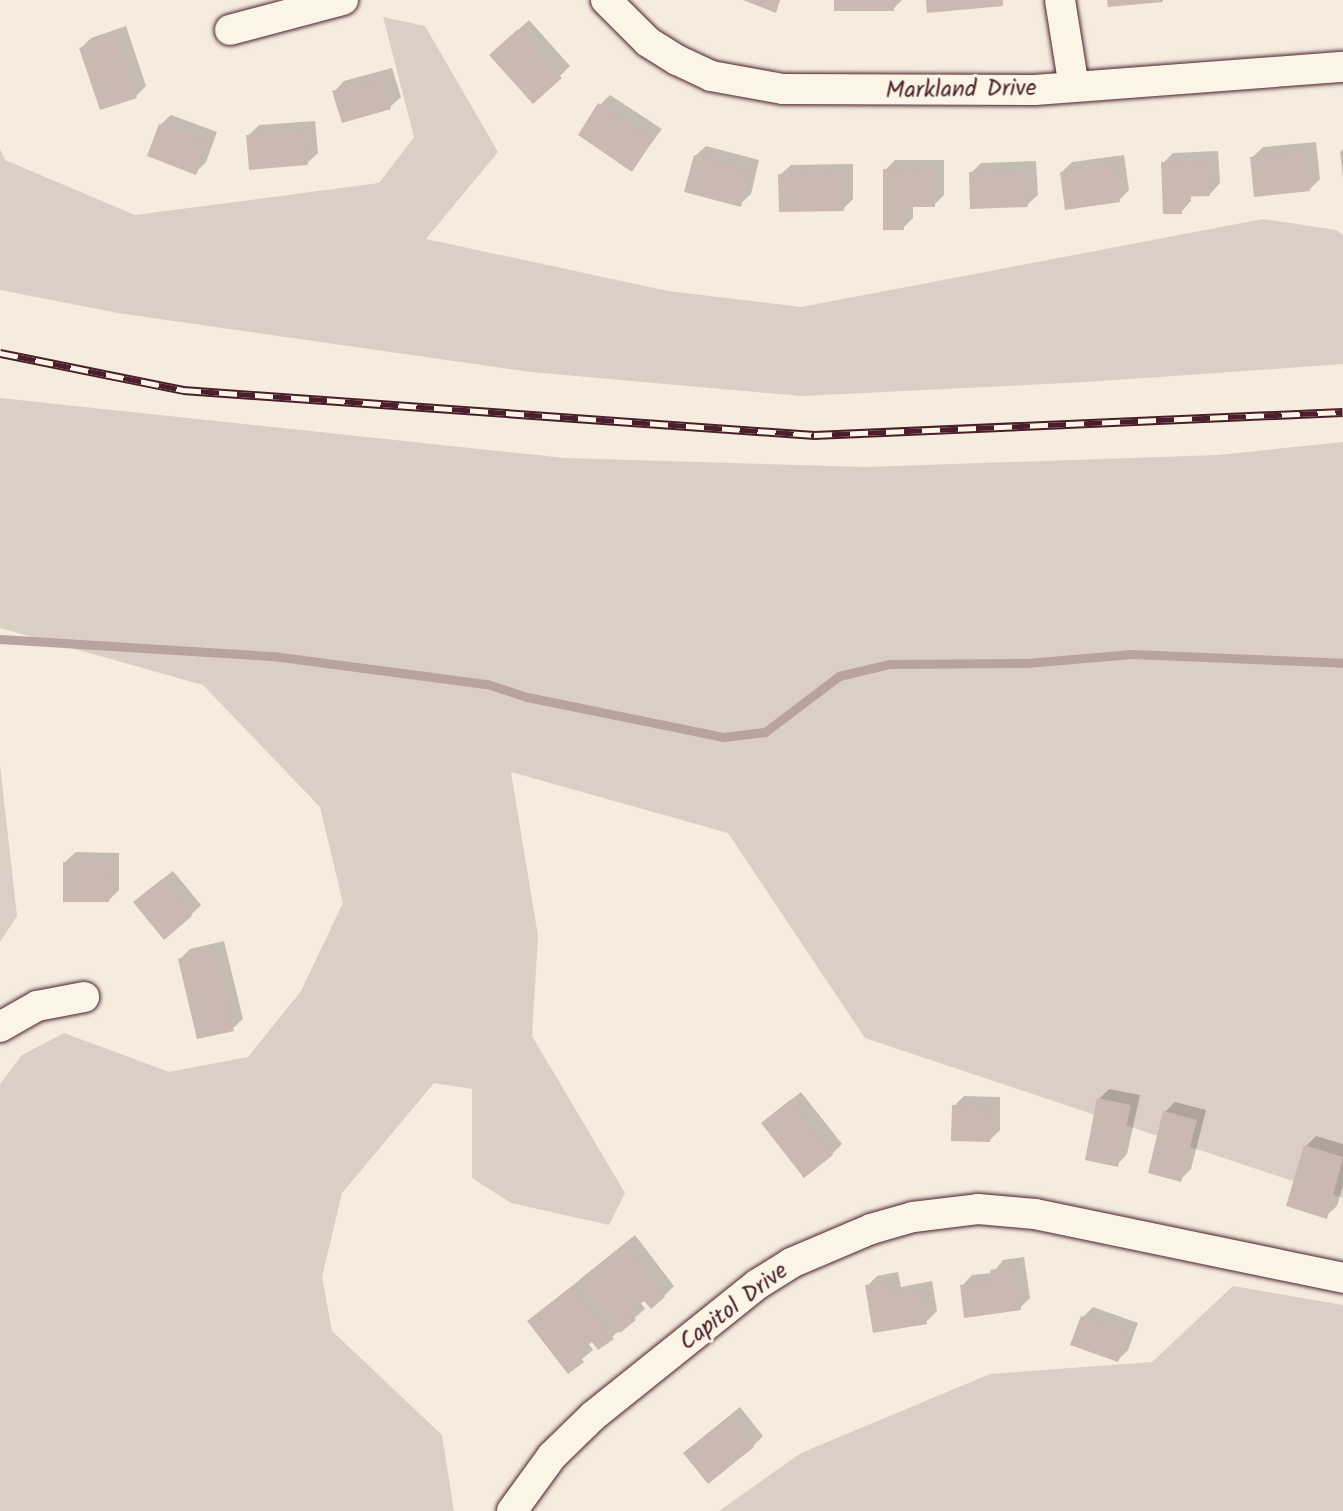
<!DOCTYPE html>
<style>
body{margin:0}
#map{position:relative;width:1343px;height:1511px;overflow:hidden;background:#f5ecde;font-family:Kalam,sans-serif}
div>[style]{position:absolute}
.green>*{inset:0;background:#dbcec4}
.shadow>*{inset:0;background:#0003}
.stream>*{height:9px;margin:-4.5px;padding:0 4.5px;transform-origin:4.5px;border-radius:4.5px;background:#b8a39e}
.building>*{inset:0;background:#cab9b1}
.roads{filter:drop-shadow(0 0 2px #4a1f2b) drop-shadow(0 0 2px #4a1f2b)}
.minor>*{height:30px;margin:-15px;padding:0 15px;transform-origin:15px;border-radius:15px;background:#fcf5e5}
.rail>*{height:9px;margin-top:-4.5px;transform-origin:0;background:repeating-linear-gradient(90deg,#fcf5e5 0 18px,#4a1f2b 0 36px);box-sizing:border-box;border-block:2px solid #4a1f2b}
span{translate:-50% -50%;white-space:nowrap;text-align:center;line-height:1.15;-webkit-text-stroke:6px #fcf5e5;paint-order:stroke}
.street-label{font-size:24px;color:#4a1f2b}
</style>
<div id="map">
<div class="green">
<div style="clip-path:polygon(383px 17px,425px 26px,498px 152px,426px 239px,668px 291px,801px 307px,1263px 219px,1336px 230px,1343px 235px,1343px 364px,1087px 382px,801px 396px,531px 372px,118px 313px,0 290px,0 149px,5px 160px,135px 215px,379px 183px,414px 137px)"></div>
<div style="clip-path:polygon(0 398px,565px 458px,866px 467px,1218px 455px,1343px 442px,1343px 1198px,865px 1038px,728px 833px,511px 772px,538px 936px,532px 1036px,625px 1193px,609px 1225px,511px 1203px,472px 1178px,472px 1089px,434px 1083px,342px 1193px,322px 1277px,332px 1331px,442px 1435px,454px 1511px,0 1511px,0 1084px,22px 1055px,64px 1033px,169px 1072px,248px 1057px,301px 991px,343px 903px,320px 807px,203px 685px,0 628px)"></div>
<div style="clip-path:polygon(0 765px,17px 916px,0 942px)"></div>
<div style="clip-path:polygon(1233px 1286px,1343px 1305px,1343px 1511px,719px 1511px,801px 1453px,990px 1374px,1152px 1362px)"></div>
</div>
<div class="shadow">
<div style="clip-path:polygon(836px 0,902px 0,893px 9px)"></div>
<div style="clip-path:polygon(529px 20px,570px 66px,560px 76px,502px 45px)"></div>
<div style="clip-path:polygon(126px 26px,146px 86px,136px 96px,81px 48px,91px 38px)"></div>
<div style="clip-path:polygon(392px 68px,401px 97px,390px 107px,343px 121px,334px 92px,344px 81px)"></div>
<div style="clip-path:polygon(610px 95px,662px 129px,632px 169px,600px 105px)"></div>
<div style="clip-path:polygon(171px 115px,217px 132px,206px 162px,196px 172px,160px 125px)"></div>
<div style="clip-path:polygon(315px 121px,318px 153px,307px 163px,248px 136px,259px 125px)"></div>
<div style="clip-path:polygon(1316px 142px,1320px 179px,1310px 189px,1253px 157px,1263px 147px)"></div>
<div style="clip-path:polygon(706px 146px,759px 160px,751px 194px,740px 204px,695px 156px)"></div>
<div style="clip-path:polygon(1343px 149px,1343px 178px,1340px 152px)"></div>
<div style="clip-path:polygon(1218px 151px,1220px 183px,1210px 194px,1191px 195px,1191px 201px,1181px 212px,1163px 163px,1173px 153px)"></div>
<div style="clip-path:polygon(1124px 155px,1129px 190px,1119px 200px,1062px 172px,1072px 162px)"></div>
<div style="clip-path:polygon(895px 160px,944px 160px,944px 195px,934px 205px,913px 205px,913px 218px,903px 228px,885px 170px)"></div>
<div style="clip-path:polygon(1036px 161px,1038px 195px,1027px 205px,971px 173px,981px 163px)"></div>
<div style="clip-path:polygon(853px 164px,853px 199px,843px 209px,780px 175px,791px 165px)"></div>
<div style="clip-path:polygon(76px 852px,119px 853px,119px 890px,109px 900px,65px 862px)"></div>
<div style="clip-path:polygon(173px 871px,201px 905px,191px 915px,146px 892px)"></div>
<div style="clip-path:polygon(224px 941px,243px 1019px,232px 1029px,180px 959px,190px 949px)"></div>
<div style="clip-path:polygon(1109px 1089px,1140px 1095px,1127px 1154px,1117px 1165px,1099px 1099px)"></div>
<div style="clip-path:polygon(801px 1092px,842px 1144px,832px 1154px,774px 1113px)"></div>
<div style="clip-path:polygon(964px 1096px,1000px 1097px,1000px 1130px,990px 1140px,954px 1106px)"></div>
<div style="clip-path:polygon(1175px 1102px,1206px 1110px,1191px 1169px,1181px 1179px,1165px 1112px)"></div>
<div style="clip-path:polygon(1316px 1136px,1343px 1144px,1343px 1185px,1337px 1206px,1326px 1216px,1306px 1146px)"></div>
<div style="clip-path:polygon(635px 1235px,674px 1286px,664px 1296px,640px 1302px,645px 1309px,612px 1337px,588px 1343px,593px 1350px,568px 1371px,529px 1321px)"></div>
<div style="clip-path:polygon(1024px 1257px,1030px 1298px,1020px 1308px,962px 1286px,972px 1275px,993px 1273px,1003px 1260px)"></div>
<div style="clip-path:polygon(898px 1272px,901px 1287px,932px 1281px,937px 1311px,926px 1322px,867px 1286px,877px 1276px)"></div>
<div style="clip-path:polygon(1093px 1307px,1138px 1323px,1128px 1350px,1118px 1360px,1083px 1317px)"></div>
<div style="clip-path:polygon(740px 1407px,763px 1436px,753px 1446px,685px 1453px)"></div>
</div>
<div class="stream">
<div style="left:0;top:639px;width:274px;rotate:3.6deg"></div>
<div style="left:273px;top:656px;width:216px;rotate:7.5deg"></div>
<div style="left:487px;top:684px;width:42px;rotate:18deg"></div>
<div style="left:527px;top:697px;width:201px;rotate:11.5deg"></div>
<div style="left:724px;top:737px;width:41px;rotate:-7deg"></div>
<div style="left:765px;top:732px;width:93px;rotate:-37.1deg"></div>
<div style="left:839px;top:676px;width:51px;rotate:-13.5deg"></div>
<div style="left:889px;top:664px;width:138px;rotate:-0.4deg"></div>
<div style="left:1027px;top:663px;width:105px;rotate:-4.9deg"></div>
<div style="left:1132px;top:654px;width:211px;rotate:2.4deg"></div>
</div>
<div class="building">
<div style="clip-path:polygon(743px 0,780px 0,776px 13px)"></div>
<div style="clip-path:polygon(834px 0,894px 0,894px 11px,834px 11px)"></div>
<div style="clip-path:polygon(926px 0,1003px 0,1003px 6px,927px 13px)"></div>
<div style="clip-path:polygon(1107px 0,1163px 0,1163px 2px,1108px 7px)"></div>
<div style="clip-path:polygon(518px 29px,562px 78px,533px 104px,489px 55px)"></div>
<div style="clip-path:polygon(116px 35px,137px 98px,100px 110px,79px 48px)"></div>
<div style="clip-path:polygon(382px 77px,391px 109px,342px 123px,332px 91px)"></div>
<div style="clip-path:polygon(598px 103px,653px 140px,632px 172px,578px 135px)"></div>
<div style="clip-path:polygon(159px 124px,208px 142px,196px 175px,147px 156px)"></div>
<div style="clip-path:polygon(305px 131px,308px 165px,249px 170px,246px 135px)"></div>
<div style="clip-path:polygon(1306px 151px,1310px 191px,1254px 197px,1250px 157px)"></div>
<div style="clip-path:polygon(694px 155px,750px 170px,741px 207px,684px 192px)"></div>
<div style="clip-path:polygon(1209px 160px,1210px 196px,1181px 197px,1182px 214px,1163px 214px,1161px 162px)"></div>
<div style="clip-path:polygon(1115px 164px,1120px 202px,1065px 210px,1060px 172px)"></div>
<div style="clip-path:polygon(883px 169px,935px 170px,935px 207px,904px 207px,904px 230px,883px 230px)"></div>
<div style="clip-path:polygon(1027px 171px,1028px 207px,970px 209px,969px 172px)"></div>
<div style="clip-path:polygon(843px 173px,844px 211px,779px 212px,778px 174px)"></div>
<div style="clip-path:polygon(63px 862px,110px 862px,109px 902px,63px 902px)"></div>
<div style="clip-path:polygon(162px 879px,192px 916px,164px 940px,133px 902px)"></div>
<div style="clip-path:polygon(214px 950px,234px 1031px,197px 1039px,178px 959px)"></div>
<div style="clip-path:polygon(1097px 1098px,1131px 1105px,1118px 1167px,1085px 1160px)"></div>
<div style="clip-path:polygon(790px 1100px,833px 1155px,804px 1178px,761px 1123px)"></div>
<div style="clip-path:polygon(952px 1105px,991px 1106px,990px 1142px,951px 1141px)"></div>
<div style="clip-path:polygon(1163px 1111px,1197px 1120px,1181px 1182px,1148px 1173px)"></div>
<div style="clip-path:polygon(1304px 1145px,1343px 1157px,1327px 1219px,1286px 1206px)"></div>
<div style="clip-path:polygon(624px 1244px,665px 1297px,651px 1309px,644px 1301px,630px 1312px,636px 1320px,620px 1333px,579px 1280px)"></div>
<div style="clip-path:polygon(1014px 1266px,1021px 1310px,964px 1318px,960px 1285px,992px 1280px,990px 1270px)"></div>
<div style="clip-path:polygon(888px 1281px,891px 1296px,922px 1290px,927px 1324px,873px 1333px,865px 1285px)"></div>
<div style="clip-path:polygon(572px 1286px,614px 1339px,598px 1350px,592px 1342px,578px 1354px,584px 1362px,568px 1374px,527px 1321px)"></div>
<div style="clip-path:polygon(1081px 1316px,1129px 1333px,1118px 1362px,1070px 1345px)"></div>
<div style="clip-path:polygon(729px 1416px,754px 1447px,708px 1484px,683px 1453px)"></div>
</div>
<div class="roads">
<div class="minor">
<div style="left:606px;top:0;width:59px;rotate:45deg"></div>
<div style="left:648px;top:42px;width:34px;rotate:32deg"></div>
<div style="left:677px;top:60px;width:38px;rotate:25deg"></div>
<div style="left:711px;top:76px;width:73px;rotate:10.2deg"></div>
<div style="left:783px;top:89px;width:252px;rotate:0.2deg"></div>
<div style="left:1035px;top:90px;width:309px;rotate:-4.3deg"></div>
<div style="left:1060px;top:0;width:88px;rotate:80.9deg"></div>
<div style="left:230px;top:30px;width:117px;rotate:-14.9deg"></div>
<div style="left:0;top:1027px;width:43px;rotate:-29.6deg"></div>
<div style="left:37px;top:1006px;width:48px;rotate:-10.8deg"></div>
<div style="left:512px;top:1511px;width:68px;rotate:-54deg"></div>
<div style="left:552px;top:1456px;width:57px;rotate:-44.3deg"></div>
<div style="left:593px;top:1416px;width:211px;rotate:-38.7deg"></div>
<div style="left:758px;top:1284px;width:39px;rotate:-32deg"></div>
<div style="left:791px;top:1263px;width:87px;rotate:-23deg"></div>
<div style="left:871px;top:1229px;width:44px;rotate:-15.9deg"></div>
<div style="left:913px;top:1217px;width:65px;rotate:-7deg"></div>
<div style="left:978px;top:1209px;width:57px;rotate:5deg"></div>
<div style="left:1035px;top:1214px;width:315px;rotate:11.7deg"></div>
</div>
</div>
<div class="rail">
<div style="left:0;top:353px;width:187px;rotate:11.4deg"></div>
<div style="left:183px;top:390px;width:633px;rotate:4.08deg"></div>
<div style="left:814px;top:435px;width:529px;rotate:-2.49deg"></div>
</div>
<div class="street-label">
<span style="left:961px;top:90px;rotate:-1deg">Markland Drive</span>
<span style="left:734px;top:1307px;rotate:-37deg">Capitol Drive</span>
</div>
</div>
